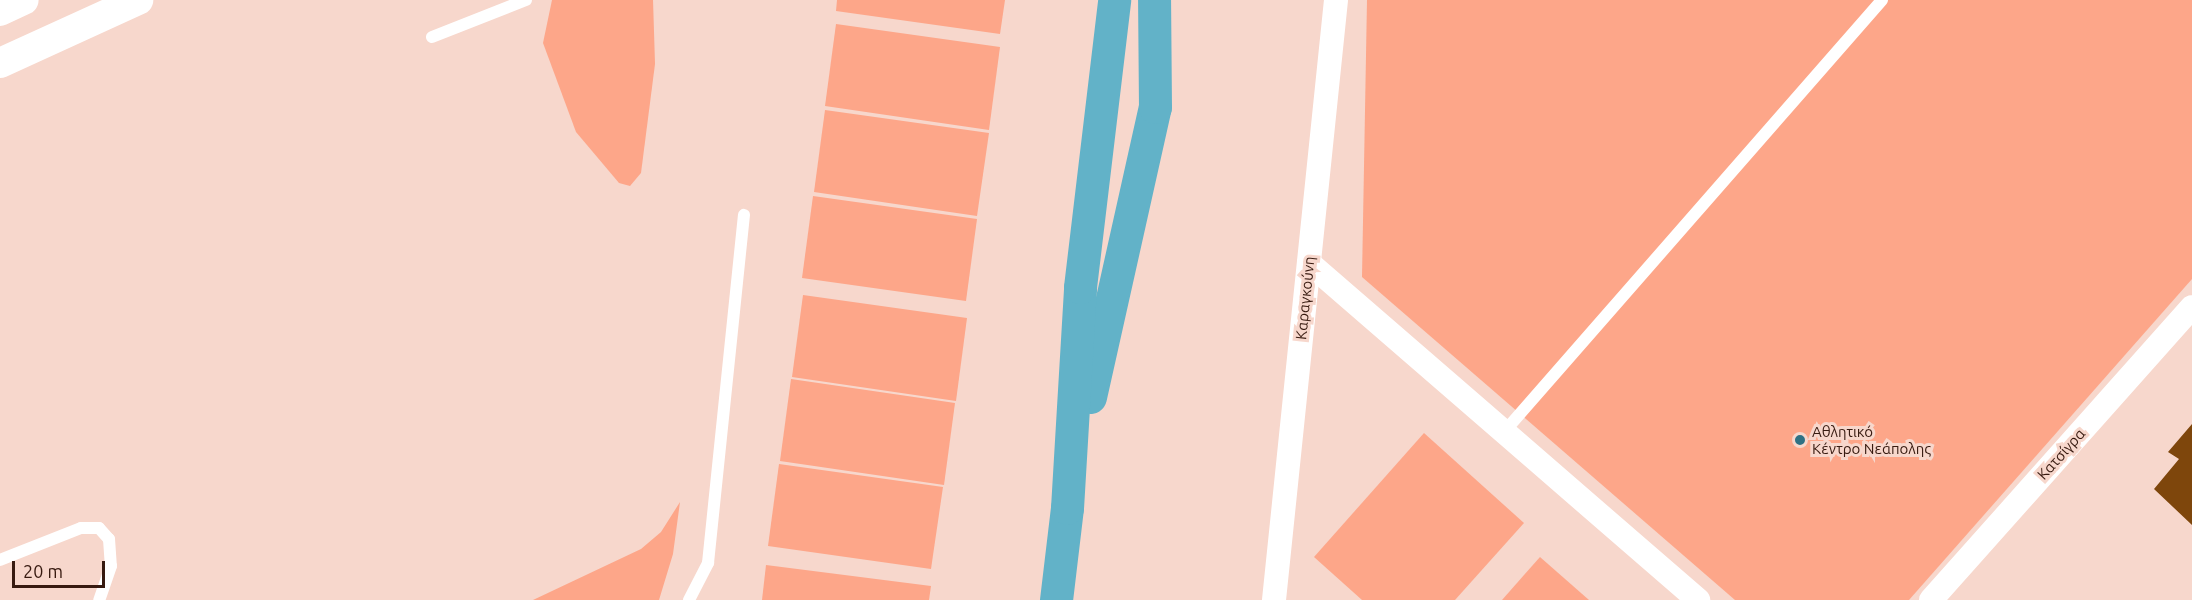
<!DOCTYPE html>
<meta charset="utf-8">
<style>
body{margin:0}
#map{position:relative;width:2192px;height:600px;overflow:hidden;background:#f7d7cc;font-family:Ubuntu,sans-serif}
div>[style]{position:absolute}
.green>*{inset:0;background:#fda689}
.building>*{inset:0;background:#7e460c}
.service>*{height:12px;margin:-6px;padding:0 6px;transform-origin:6px;border-radius:6px;background:#fff}
.minor>*{height:24px;margin:-12px;padding:0 12px;transform-origin:12px;border-radius:12px;background:#fff}
.tertiary>*{height:30px;margin:-15px;padding:0 15px;transform-origin:15px;border-radius:15px;background:#fff}
.trunk>*{height:33px;margin:-16.5px;padding:0 16.5px;transform-origin:16.5px;border-radius:16.5px;background:#62b2c8}
.dots>*{width:16px;height:16px;translate:-50% -50%;box-sizing:border-box;border:3px solid #f7d7cc;border-radius:50%}
span{translate:-50% -50%;white-space:nowrap;text-align:center;line-height:1.15;-webkit-text-stroke:6px #f7d7cc;paint-order:stroke}
.street-label{font-size:15px;color:#371a10}
.poi-label{font-size:15px;color:#371a10}
.left{translate:0 -50%;text-align:left}
.scale{position:absolute;left:12px;top:561px;width:93px;height:27px;box-sizing:border-box;border:3px solid #371a10;border-top:0;padding-left:8px;font-size:18px;line-height:21px;white-space:nowrap;color:#371a10;-webkit-text-stroke:4px #f7d7cc;paint-order:stroke}
</style>
<div id="map">
<div class="green">
<div style="clip-path:polygon(552px 0,653px 0,655px 64px,641px 173px,630px 186px,619px 183px,576px 132px,543px 43px)"></div>
<div style="clip-path:polygon(837px 0,1005px 0,1000px 34px,836px 11px)"></div>
<div style="clip-path:polygon(1367px 0,2192px 0,2192px 279px,1909px 600px,1735px 600px,1362px 277px)"></div>
<div style="clip-path:polygon(836px 24px,1000px 47px,989px 130px,825px 106px)"></div>
<div style="clip-path:polygon(825px 110px,989px 133px,977px 216px,814px 192px)"></div>
<div style="clip-path:polygon(813px 196px,977px 219px,966px 301px,802px 278px)"></div>
<div style="clip-path:polygon(803px 295px,967px 318px,956px 401px,792px 377px)"></div>
<div style="clip-path:polygon(791px 379px,955px 403px,944px 485px,780px 461px)"></div>
<div style="clip-path:polygon(1424px 433px,1524px 523px,1455px 600px,1362px 600px,1314px 557px)"></div>
<div style="clip-path:polygon(779px 464px,943px 487px,931px 569px,768px 546px)"></div>
<div style="clip-path:polygon(680px 502px,673px 554px,659px 600px,533px 600px,641px 549px,661px 532px)"></div>
<div style="clip-path:polygon(1540px 557px,1589px 600px,1502px 600px)"></div>
<div style="clip-path:polygon(766px 565px,931px 586px,929px 600px,762px 600px)"></div>
</div>
<div class="building">
<div style="clip-path:polygon(2192px 424px,2192px 525px,2154px 489px,2179px 459px,2168px 452px)"></div>
</div>
<div class="service">
<div style="left:432px;top:37px;width:101px;rotate:-21.5deg"></div>
<div style="left:1504px;top:432px;width:574px;rotate:-48.81deg"></div>
<div style="left:0;top:560px;width:87px;rotate:-21.6deg"></div>
<div style="left:81px;top:528px;width:18px"></div>
<div style="left:99px;top:528px;width:15px;rotate:48deg"></div>
<div style="left:109px;top:539px;width:27px;rotate:86deg"></div>
<div style="left:111px;top:566px;width:36px;rotate:109deg"></div>
<div style="left:689px;top:600px;width:42px;rotate:-62.8deg"></div>
<div style="left:708px;top:563px;width:350px;rotate:-84.1deg"></div>
</div>
<div class="minor">
<div style="left:1309px;top:263px;width:515px;rotate:40.9deg"></div>
<div style="left:1274px;top:600px;width:603px;rotate:-84.1deg"></div>
<div style="left:1931px;top:600px;width:392px;rotate:-48.3deg"></div>
</div>
<div class="tertiary">
<div style="left:0;top:11px;width:26px;rotate:-25deg"></div>
<div style="left:0;top:63px;width:152px;rotate:-24.5deg"></div>
</div>
<div class="trunk">
<div style="left:1090px;top:397px;width:297px;rotate:-77.4deg"></div>
<div style="left:1155px;top:107px;width:107px;rotate:-90.5deg"></div>
<div style="left:1056px;top:600px;width:93px;rotate:-83.2deg"></div>
<div style="left:1067px;top:508px;width:221px;rotate:-86.6deg"></div>
<div style="left:1080px;top:287px;width:289px;rotate:-83.2deg"></div>
</div>
<div class="dots">
<div style="left:1800px;top:440px;background:#307184"></div>
</div>
<div class="street-label">
<span style="left:1305px;top:298px;rotate:-84deg">Καραγκούνη</span>
<span style="left:2061px;top:454px;rotate:-48deg">Κατσίγρα</span>
</div>
<div class="poi-label">
<span class="left" style="left:1812px;top:440px">Αθλητικό<br>Κέντρο Νεάπολης</span>
</div>
<div class="scale">20 m</div>
</div>
